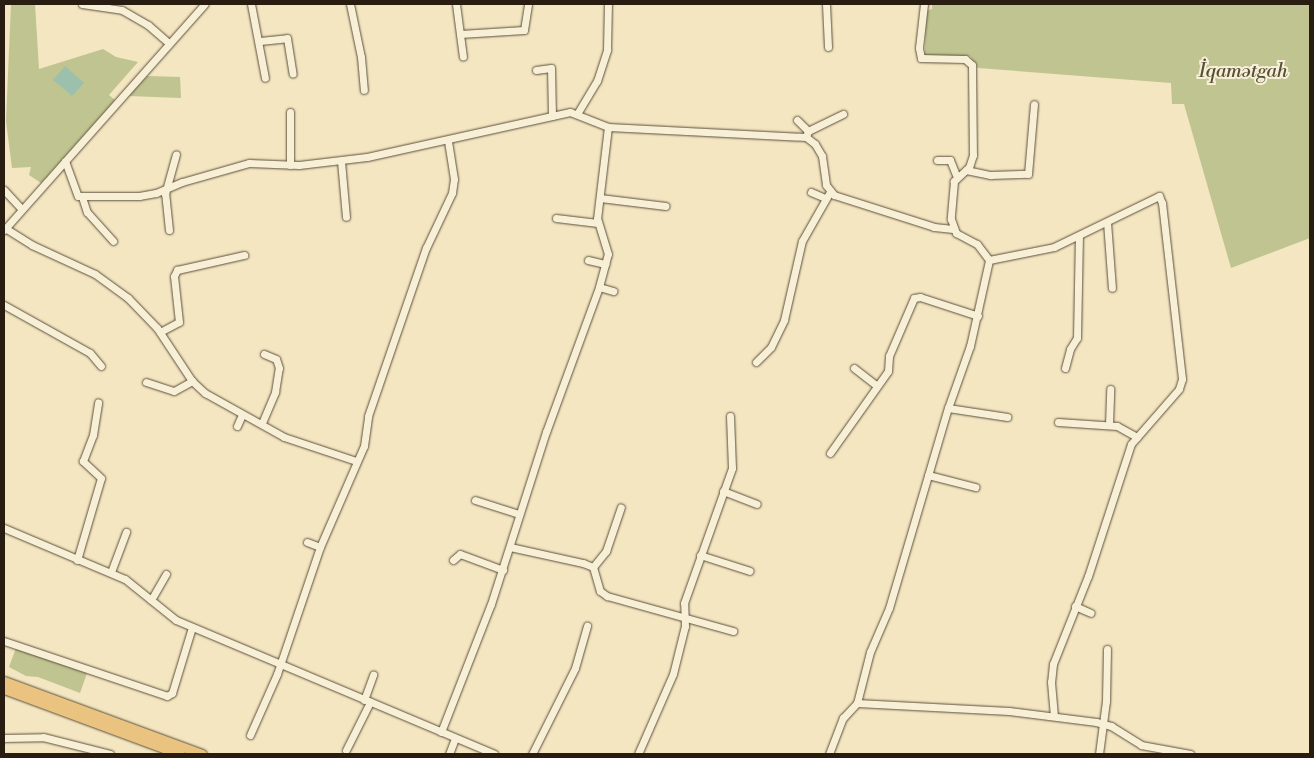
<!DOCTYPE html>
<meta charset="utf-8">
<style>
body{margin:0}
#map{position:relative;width:1314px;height:758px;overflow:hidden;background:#f3e6c0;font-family:"Libre Bodoni",serif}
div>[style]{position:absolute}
.green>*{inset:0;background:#bfc490}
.water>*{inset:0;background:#9dc0ac}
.roads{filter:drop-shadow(0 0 1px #5c4e3c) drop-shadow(0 0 1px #5c4e3c)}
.minor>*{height:7px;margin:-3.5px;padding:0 3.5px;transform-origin:3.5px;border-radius:3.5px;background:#f7efd6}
.major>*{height:9px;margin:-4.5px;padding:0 4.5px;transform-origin:4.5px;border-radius:4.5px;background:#eac380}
span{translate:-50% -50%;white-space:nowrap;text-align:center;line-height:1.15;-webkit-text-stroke:4px #f7efd6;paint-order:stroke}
.park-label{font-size:19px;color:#564e36;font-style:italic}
.frame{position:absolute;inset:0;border:5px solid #291c10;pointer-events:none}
</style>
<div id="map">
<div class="green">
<div style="clip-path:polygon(11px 4px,35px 4px,39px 69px,103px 49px,116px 57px,138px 62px,109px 95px,115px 100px,41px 183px,29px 175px,31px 167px,12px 168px,6px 121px)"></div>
<div style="clip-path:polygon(932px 4px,1310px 4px,1310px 238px,1231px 268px,1184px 104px,1172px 104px,1171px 83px,978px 68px,970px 56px,925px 56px,926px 11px,932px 9px)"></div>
<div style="clip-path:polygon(147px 76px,180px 77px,181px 98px,129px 96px)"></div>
<div style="clip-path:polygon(16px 648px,87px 673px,80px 693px,38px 677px,26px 676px,9px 667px)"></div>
</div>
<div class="water">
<div style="clip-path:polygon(65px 66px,84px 83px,72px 96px,53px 80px)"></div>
</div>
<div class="roads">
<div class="minor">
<div style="left:82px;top:4px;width:40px;rotate:8.5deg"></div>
<div style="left:122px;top:10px;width:30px;rotate:30deg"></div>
<div style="left:148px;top:25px;width:28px;rotate:41deg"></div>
<div style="left:251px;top:4px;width:75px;rotate:79.3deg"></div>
<div style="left:350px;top:4px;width:54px;rotate:78.3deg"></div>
<div style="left:361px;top:57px;width:33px;rotate:85deg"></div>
<div style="left:456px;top:4px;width:53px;rotate:82.5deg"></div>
<div style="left:826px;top:4px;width:43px;rotate:87.3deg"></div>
<div style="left:924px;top:4px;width:44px;rotate:96.5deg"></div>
<div style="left:919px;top:48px;width:10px;rotate:79deg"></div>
<div style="left:921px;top:58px;width:44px;rotate:1.3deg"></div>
<div style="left:965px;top:59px;width:9px;rotate:41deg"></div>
<div style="left:972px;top:65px;width:90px;rotate:89.4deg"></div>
<div style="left:973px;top:155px;width:13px;rotate:108deg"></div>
<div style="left:969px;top:167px;width:21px;rotate:137deg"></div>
<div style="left:954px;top:181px;width:38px;rotate:95deg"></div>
<div style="left:951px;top:219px;width:15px;rotate:70deg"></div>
<div style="left:956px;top:233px;width:24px;rotate:28deg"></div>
<div style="left:977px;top:244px;width:20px;rotate:53deg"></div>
<div style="left:460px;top:34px;width:64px;rotate:-3.6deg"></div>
<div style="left:524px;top:30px;width:26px;rotate:-81deg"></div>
<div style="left:260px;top:41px;width:27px;rotate:-6deg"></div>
<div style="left:287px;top:38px;width:36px;rotate:81deg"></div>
<div style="left:536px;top:70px;width:15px;rotate:-8deg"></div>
<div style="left:551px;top:68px;width:48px;rotate:88.8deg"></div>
<div style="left:577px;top:114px;width:39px;rotate:-59deg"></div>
<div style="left:597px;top:81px;width:33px;rotate:-72deg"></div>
<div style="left:607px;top:50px;width:46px;rotate:-88.8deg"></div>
<div style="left:797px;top:120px;width:16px;rotate:45deg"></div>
<div style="left:806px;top:137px;width:6px;rotate:-72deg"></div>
<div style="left:808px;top:131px;width:39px;rotate:-26deg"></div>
<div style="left:937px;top:160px;width:13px"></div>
<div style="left:950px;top:160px;width:18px;rotate:68deg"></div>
<div style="left:65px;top:161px;width:37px;rotate:70deg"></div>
<div style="left:78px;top:196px;width:61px"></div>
<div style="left:139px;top:196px;width:17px;rotate:-10deg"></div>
<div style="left:156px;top:193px;width:28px;rotate:-23deg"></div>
<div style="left:182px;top:182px;width:70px;rotate:-15.8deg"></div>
<div style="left:249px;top:163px;width:50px;rotate:2.3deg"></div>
<div style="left:299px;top:165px;width:68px;rotate:-6.7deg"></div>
<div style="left:367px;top:157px;width:208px;rotate:-12.5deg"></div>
<div style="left:570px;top:112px;width:41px;rotate:21.5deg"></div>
<div style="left:608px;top:127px;width:198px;rotate:2.9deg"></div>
<div style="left:806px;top:137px;width:11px;rotate:38deg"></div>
<div style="left:815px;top:144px;width:14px;rotate:60deg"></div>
<div style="left:822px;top:156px;width:29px;rotate:82deg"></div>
<div style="left:826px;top:185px;width:13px;rotate:51deg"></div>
<div style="left:834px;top:195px;width:105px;rotate:17.7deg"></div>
<div style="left:934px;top:227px;width:19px;rotate:6deg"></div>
<div style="left:341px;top:161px;width:56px;rotate:84.9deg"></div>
<div style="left:290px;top:165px;width:53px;rotate:-90deg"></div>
<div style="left:966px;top:170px;width:25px;rotate:12deg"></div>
<div style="left:990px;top:175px;width:38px;rotate:-2deg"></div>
<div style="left:1028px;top:174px;width:70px;rotate:-85.1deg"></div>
<div style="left:4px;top:190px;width:26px;rotate:47deg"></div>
<div style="left:811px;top:192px;width:15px;rotate:23deg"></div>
<div style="left:82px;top:197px;width:16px;rotate:72deg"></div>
<div style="left:87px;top:212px;width:39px;rotate:48deg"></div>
<div style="left:600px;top:198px;width:66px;rotate:6.9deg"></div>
<div style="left:556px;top:218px;width:42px;rotate:6.8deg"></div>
<div style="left:1107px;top:222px;width:66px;rotate:85.7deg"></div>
<div style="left:5px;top:228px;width:32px;rotate:32deg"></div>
<div style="left:32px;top:245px;width:69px;rotate:24.7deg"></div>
<div style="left:95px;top:274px;width:41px;rotate:36deg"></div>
<div style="left:128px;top:298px;width:42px;rotate:46deg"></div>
<div style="left:157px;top:328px;width:64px;rotate:56.6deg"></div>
<div style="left:192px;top:381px;width:18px;rotate:43deg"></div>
<div style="left:205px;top:393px;width:90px;rotate:29.1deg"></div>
<div style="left:284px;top:437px;width:76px;rotate:18.4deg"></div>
<div style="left:4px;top:230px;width:302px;rotate:-48.4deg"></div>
<div style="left:169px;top:230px;width:36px;rotate:-96deg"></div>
<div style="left:165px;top:194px;width:41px;rotate:-74.6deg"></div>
<div style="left:588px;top:260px;width:18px;rotate:13deg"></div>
<div style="left:989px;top:260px;width:66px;rotate:-11.3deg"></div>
<div style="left:1054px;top:247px;width:117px;rotate:-25.9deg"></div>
<div style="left:1159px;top:196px;width:8px;rotate:67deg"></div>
<div style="left:1162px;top:203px;width:177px;rotate:83.5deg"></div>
<div style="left:1182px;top:379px;width:10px;rotate:107deg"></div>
<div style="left:1179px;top:389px;width:73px;rotate:131.1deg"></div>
<div style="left:1131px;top:444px;width:139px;rotate:108deg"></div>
<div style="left:1088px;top:576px;width:95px;rotate:111.7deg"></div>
<div style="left:1053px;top:664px;width:18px;rotate:96deg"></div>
<div style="left:1051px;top:682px;width:34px;rotate:85deg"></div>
<div style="left:599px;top:287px;width:15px;rotate:16deg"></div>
<div style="left:4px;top:305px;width:98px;rotate:29.2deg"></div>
<div style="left:90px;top:353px;width:17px;rotate:50deg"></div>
<div style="left:160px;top:332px;width:21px;rotate:-28deg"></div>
<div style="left:179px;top:322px;width:46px;rotate:-96.2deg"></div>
<div style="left:174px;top:276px;width:7px;rotate:-63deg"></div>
<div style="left:177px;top:270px;width:69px;rotate:-12.6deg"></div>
<div style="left:756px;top:362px;width:21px;rotate:-45deg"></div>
<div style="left:771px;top:347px;width:30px;rotate:-64deg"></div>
<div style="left:784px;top:320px;width:81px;rotate:-77.2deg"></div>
<div style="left:802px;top:241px;width:56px;rotate:-60.3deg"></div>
<div style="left:854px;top:368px;width:29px;rotate:38deg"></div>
<div style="left:1065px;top:368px;width:20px;rotate:-75deg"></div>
<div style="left:1070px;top:349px;width:13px;rotate:-58deg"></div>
<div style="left:1077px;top:338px;width:102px;rotate:-88.9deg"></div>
<div style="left:146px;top:382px;width:29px;rotate:18deg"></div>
<div style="left:174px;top:391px;width:21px;rotate:-29deg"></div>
<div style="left:948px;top:408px;width:60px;rotate:8.7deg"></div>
<div style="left:1058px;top:422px;width:59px;rotate:3.9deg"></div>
<div style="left:1117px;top:426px;width:23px;rotate:29deg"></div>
<div style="left:262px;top:423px;width:34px;rotate:-67deg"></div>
<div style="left:275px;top:392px;width:24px;rotate:-81deg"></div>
<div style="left:279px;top:368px;width:9px;rotate:-108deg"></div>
<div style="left:276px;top:359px;width:13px;rotate:-157deg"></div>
<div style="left:1109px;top:425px;width:36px;rotate:-88deg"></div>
<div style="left:237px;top:426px;width:12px;rotate:-66deg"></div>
<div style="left:830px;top:453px;width:100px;rotate:-54.7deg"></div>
<div style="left:888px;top:371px;width:15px;rotate:-86deg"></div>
<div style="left:889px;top:356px;width:63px;rotate:-66.7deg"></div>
<div style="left:914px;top:298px;width:6px;rotate:-9deg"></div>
<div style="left:920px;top:297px;width:61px;rotate:18.1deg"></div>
<div style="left:928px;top:475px;width:49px;rotate:14.3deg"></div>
<div style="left:723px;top:491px;width:36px;rotate:21deg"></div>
<div style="left:475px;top:500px;width:46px;rotate:17.7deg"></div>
<div style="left:4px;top:528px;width:131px;rotate:22.9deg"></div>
<div style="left:125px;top:579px;width:65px;rotate:38.8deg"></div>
<div style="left:176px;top:620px;width:345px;rotate:22.8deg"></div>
<div style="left:307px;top:542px;width:14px;rotate:21deg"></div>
<div style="left:510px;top:547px;width:75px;rotate:12.4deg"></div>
<div style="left:583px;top:563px;width:11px;rotate:22deg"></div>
<div style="left:593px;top:567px;width:25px;rotate:74deg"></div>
<div style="left:600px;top:591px;width:9px;rotate:36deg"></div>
<div style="left:607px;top:596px;width:131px;rotate:15.5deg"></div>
<div style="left:700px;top:555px;width:52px;rotate:17.7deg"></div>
<div style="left:77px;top:560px;width:85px;rotate:-73.7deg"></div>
<div style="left:101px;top:478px;width:25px;rotate:-137deg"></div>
<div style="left:83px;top:461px;width:28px;rotate:-69deg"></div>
<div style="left:93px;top:435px;width:33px;rotate:-81deg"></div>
<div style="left:453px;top:560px;width:9px;rotate:-41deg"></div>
<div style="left:460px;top:554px;width:46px;rotate:20.4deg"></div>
<div style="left:593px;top:567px;width:21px;rotate:-51deg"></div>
<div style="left:606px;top:551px;width:46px;rotate:-71.2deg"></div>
<div style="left:111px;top:572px;width:43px;rotate:-69.4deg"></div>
<div style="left:151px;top:600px;width:30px;rotate:-60deg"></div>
<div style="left:1075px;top:606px;width:17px;rotate:24deg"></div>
<div style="left:4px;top:641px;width:172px;rotate:18.6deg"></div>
<div style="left:167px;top:696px;width:6px;rotate:-31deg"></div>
<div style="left:172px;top:693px;width:69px;rotate:-73.1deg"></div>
<div style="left:364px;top:700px;width:27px;rotate:-70deg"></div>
<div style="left:857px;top:703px;width:152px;rotate:3deg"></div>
<div style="left:1009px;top:711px;width:88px;rotate:7.2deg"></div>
<div style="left:1096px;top:722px;width:16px;rotate:15deg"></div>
<div style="left:1111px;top:726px;width:36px;rotate:32deg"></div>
<div style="left:1141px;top:745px;width:50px;rotate:10.4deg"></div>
<div style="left:441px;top:732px;width:137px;rotate:-68.7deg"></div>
<div style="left:491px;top:604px;width:181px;rotate:-72.3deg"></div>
<div style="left:546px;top:432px;width:154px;rotate:-69.9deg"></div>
<div style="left:599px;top:287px;width:34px;rotate:-75deg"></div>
<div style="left:608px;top:254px;width:37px;rotate:-107deg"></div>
<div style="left:597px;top:219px;width:93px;rotate:-83.2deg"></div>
<div style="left:250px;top:735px;width:67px;rotate:-66.1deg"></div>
<div style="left:277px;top:674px;width:134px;rotate:-71.3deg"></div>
<div style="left:320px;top:547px;width:110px;rotate:-66.5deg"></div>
<div style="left:364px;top:446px;width:30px;rotate:-82deg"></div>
<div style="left:368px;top:416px;width:178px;rotate:-71deg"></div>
<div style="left:426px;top:248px;width:61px;rotate:-64.7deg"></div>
<div style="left:452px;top:193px;width:14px;rotate:-82deg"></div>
<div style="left:454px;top:179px;width:37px;rotate:-99deg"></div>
<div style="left:4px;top:738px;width:39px;rotate:-1deg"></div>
<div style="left:43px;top:737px;width:69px;rotate:14.2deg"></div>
<div style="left:346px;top:750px;width:54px;rotate:-63.4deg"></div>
<div style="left:449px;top:754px;width:17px;rotate:-69deg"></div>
<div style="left:532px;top:754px;width:96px;rotate:-63.4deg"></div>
<div style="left:575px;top:668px;width:44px;rotate:-74.1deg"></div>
<div style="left:638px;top:754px;width:87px;rotate:-66.4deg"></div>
<div style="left:673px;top:674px;width:49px;rotate:-76deg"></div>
<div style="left:685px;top:626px;width:23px;rotate:-92deg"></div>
<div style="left:684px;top:603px;width:143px;rotate:-70.4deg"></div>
<div style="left:732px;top:468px;width:52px;rotate:-92.2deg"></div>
<div style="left:829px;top:754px;width:39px;rotate:-69deg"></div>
<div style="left:843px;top:718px;width:21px;rotate:-47deg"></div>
<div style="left:857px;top:703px;width:53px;rotate:-75.7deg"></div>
<div style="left:870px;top:652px;width:48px;rotate:-66.6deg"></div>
<div style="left:889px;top:608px;width:209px;rotate:-73.6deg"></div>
<div style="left:948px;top:408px;width:66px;rotate:-70.5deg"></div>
<div style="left:970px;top:346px;width:88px;rotate:-77.5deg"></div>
<div style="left:1099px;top:754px;width:53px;rotate:-82.5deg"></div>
<div style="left:1106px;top:701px;width:52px;rotate:-88.9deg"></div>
</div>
<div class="major">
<div style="left:4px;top:681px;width:211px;rotate:20.2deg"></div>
<div style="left:4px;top:689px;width:188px;rotate:20.3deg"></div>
</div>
</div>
<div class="park-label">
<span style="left:1243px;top:72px">İqamətgah</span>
</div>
<div class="frame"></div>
</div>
